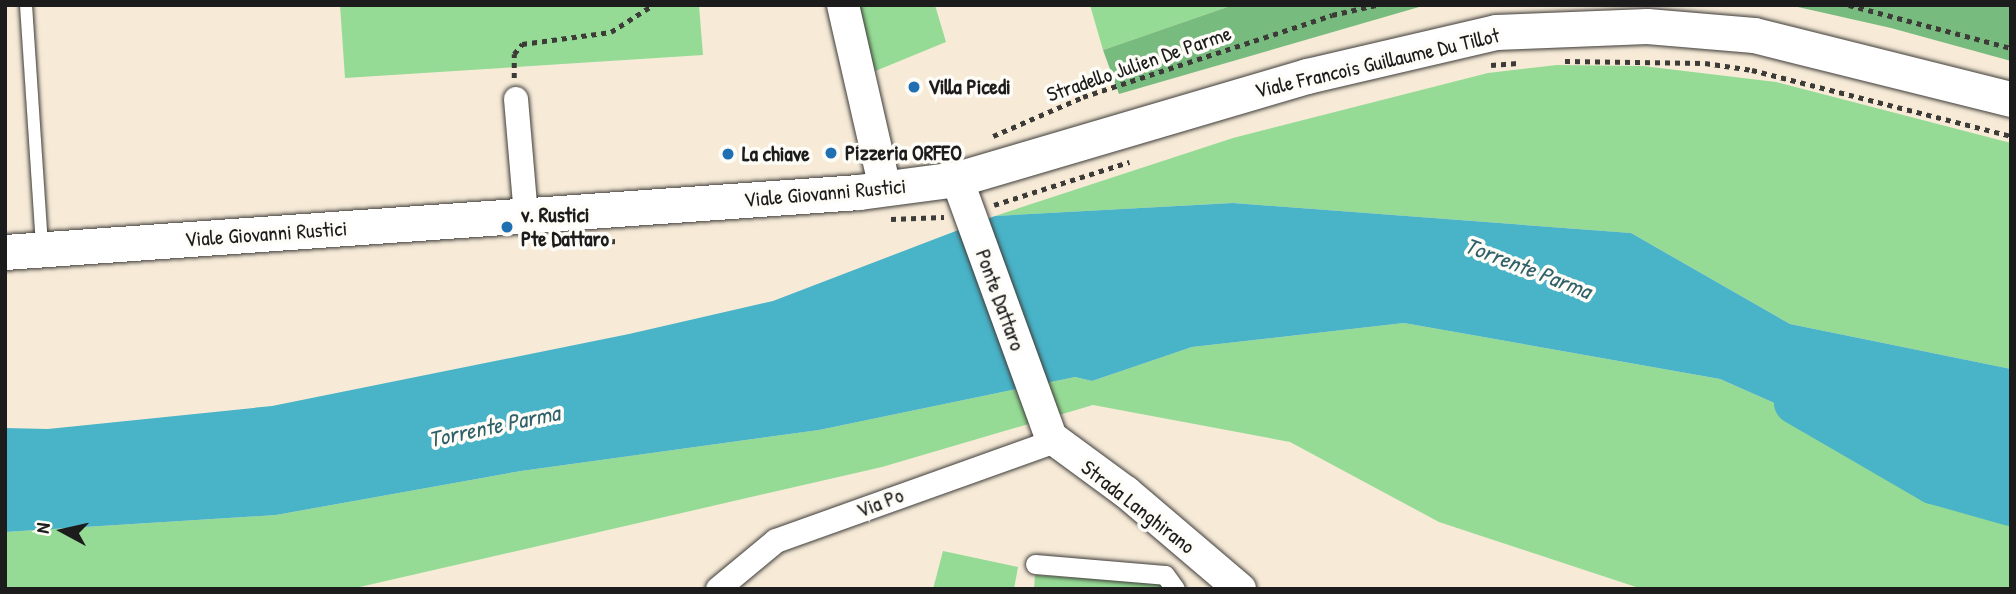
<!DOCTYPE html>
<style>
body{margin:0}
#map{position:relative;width:2016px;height:594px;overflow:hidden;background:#f7ebd8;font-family:"Patrick Hand",sans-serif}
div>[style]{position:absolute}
.green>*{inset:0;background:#95db95}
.forest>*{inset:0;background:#78bb7e}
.water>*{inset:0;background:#49b3c7}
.river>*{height:42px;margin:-21px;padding:0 21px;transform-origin:21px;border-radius:21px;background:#49b3c7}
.path>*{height:4.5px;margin-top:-2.25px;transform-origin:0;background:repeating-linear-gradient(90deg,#3d3b38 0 5px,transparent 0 10px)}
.roads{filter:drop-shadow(0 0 2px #3d3b38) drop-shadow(0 0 2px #3d3b38)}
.service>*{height:12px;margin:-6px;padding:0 6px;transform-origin:6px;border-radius:6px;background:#fff}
.pedestrian>*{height:19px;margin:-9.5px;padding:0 9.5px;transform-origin:9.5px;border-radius:9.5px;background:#fff}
.minor>*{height:24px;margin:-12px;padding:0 12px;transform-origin:12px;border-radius:12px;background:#fff}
.tertiary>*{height:32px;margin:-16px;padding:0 16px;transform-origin:16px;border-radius:16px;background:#fff}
.secondary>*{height:35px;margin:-17.5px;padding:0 17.5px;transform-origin:17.5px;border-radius:17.5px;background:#fff}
.dots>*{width:19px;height:19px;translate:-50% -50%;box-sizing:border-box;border:4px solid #fdfcf7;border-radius:50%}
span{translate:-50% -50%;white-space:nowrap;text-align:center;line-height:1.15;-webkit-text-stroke:7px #fdfcf7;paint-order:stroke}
.street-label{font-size:21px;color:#1c1c1c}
.poi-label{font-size:21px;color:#1c1c1c;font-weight:700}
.left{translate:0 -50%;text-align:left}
.water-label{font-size:23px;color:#306069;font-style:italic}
.frame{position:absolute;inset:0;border:7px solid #1c1c1c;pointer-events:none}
.north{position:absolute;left:28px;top:496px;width:70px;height:70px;-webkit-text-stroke:5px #fdfcf7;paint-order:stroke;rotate:278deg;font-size:19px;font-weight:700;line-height:28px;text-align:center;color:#1c1c1c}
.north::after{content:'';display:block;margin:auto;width:24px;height:32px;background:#1c1c1c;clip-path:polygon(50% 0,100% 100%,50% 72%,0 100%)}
</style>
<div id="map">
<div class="green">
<div style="clip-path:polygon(340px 5px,699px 5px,703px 55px,345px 78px)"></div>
<div style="clip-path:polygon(858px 5px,935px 5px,946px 42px,873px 72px)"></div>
<div style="clip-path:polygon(1090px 5px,1233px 5px,1103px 50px)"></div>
<div style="clip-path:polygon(1557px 65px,1643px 66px,1776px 82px,2011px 143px,2011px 369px,1790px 324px,1631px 233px,1233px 203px,995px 216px,1233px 138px,1488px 73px)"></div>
<div style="clip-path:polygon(1404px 323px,1720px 379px,2011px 507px,2011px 589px,1642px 589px,1439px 522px,1290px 442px,1093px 405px,882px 467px,351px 589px,5px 589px,5px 532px,276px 515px,521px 471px,819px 430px,1075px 377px,1092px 381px,1192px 347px)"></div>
<div style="clip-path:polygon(943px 551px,1018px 567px,1014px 589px,933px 589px)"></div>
<div style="clip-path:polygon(1035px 575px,1173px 585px,1177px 589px,1034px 589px)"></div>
</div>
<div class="forest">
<div style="clip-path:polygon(1233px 5px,1426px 5px,1119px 94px,1103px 50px)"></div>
<div style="clip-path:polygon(1789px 5px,2011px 5px,2011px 61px,1891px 28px)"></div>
</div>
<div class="water">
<div style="clip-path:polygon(1233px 203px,1631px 233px,1790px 324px,2011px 369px,2011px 507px,1720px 379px,1404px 323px,1192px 347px,1092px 381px,1075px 377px,819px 430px,521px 471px,276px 515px,5px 532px,5px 428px,48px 429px,272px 406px,629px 334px,773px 301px,995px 216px)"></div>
</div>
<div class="river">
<div style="left:1795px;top:403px;width:160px;rotate:30.1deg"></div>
<div style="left:1933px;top:483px;width:81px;rotate:15.8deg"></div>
</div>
<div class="path">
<div style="left:1849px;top:5px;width:168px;rotate:14.9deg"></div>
<div style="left:1565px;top:61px;width:140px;rotate:0.8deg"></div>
<div style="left:1705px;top:63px;width:48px;rotate:8.5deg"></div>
<div style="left:1752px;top:70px;width:267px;rotate:14.3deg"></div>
<div style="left:1491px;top:65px;width:27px;rotate:-4deg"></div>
<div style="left:514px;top:78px;width:24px;rotate:-90deg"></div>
<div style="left:514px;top:54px;width:13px;rotate:-51deg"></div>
<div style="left:522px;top:44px;width:90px;rotate:-7.7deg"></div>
<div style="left:611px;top:32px;width:50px;rotate:-32.7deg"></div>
<div style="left:993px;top:136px;width:98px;rotate:-23.4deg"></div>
<div style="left:1083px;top:97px;width:262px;rotate:-18.2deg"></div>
<div style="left:1332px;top:15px;width:45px;rotate:-12.8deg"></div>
<div style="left:994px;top:205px;width:142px;rotate:-17.7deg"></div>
<div style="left:891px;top:219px;width:53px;rotate:-2.2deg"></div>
<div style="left:560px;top:244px;width:57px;rotate:-3deg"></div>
</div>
<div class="roads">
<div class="service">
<div style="left:26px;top:5px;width:242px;rotate:86.2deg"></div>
</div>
<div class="pedestrian">
<div style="left:1035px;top:564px;width:130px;rotate:4.8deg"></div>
<div style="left:1165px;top:575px;width:17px;rotate:54deg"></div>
</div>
<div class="minor">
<div style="left:516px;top:99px;width:116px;rotate:85.1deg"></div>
<div style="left:718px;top:589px;width:75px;rotate:-39.6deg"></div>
<div style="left:776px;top:541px;width:296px;rotate:-19.7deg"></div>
</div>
<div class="tertiary">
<div style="left:843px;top:5px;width:188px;rotate:77.1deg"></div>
<div style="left:957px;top:179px;width:275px;rotate:70deg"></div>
<div style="left:1051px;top:437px;width:93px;rotate:36.3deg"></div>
<div style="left:1126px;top:492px;width:150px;rotate:40.4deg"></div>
</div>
<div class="secondary">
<div style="left:5px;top:252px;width:855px;rotate:-4.02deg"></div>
<div style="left:858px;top:192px;width:100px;rotate:-7.5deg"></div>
<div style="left:957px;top:179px;width:365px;rotate:-16.4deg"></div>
<div style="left:1307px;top:76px;width:194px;rotate:-13.1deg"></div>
<div style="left:1496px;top:32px;width:151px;rotate:-2.3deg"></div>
<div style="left:1647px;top:26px;width:107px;rotate:4.8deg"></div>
<div style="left:1754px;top:35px;width:265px;rotate:14deg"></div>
</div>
</div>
<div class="dots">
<div style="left:914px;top:87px;background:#1f6fb2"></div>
<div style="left:831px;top:153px;background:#1f6fb2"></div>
<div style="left:728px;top:154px;background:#1f6fb2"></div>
<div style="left:507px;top:227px;background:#1f6fb2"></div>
</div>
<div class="street-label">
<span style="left:1377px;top:63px;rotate:-13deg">Viale Francois Guillaume Du Tillot</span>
<span style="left:1139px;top:64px;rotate:-19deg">Stradello Julien De Parme</span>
<span style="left:825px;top:193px;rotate:-5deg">Viale Giovanni Rustici</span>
<span style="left:266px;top:234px;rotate:-4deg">Viale Giovanni Rustici</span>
<span style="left:1000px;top:300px;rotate:70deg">Ponte Dattaro</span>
<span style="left:880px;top:503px;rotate:-21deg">Via Po</span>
<span style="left:1138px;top:507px;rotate:38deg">Strada Langhirano</span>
</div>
<div class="poi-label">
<span class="left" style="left:928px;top:87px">Villa Picedi</span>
<span class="left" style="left:845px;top:153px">Pizzeria ORFEO</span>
<span class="left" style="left:742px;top:154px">La chiave</span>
<span class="left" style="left:521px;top:227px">v. Rustici<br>Pte Dattaro</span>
</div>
<div class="water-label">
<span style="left:1528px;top:268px;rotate:21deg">Torrente Parma</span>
<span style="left:494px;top:426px;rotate:-12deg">Torrente Parma</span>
</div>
<div class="frame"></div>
<div class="north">N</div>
</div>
